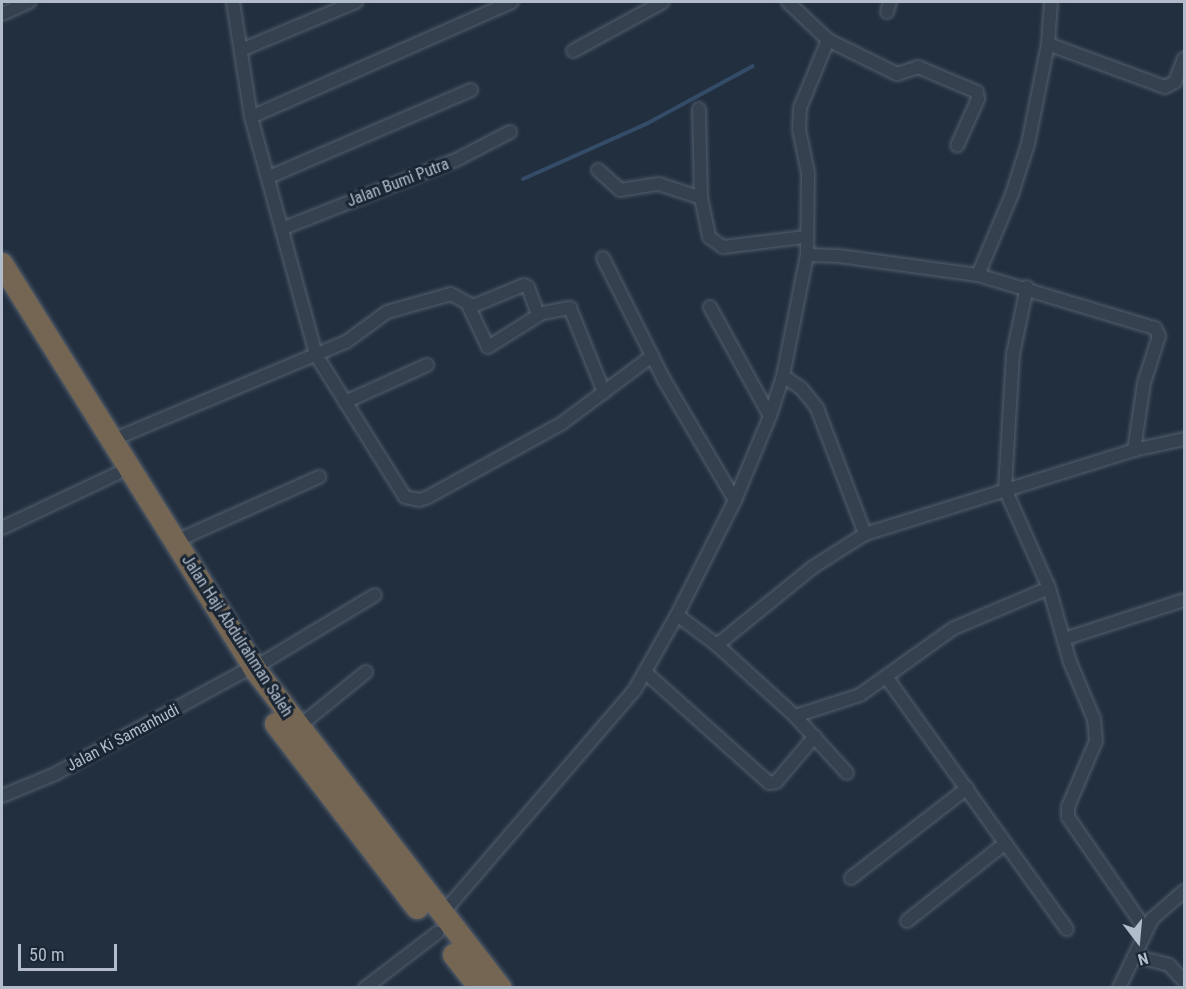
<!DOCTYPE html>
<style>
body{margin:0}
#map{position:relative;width:1186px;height:989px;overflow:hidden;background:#222f3f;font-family:"Roboto Condensed",sans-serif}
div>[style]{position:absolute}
.stream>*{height:4px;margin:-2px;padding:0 2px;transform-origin:2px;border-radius:2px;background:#344c67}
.roads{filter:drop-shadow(0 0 2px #545f6d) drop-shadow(0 0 2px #545f6d)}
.street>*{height:12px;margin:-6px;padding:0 6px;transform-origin:6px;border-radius:6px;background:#36414f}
.highway>*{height:22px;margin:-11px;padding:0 11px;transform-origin:11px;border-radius:11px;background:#756653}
span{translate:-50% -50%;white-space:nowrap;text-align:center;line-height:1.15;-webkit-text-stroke:6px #1b2634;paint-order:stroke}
.street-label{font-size:16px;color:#b2bcca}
.frame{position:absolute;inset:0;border:3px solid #b2bcca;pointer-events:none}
.north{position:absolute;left:1108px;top:911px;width:60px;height:60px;-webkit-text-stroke:4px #1b2634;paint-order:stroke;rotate:164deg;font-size:16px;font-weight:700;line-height:24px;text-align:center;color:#b2bcca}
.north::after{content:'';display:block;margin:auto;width:21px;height:27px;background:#b2bcca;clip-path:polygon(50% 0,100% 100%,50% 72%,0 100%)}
.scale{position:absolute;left:18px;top:944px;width:99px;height:27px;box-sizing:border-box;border:3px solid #b2bcca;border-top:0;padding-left:8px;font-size:18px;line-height:21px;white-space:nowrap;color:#b2bcca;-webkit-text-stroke:4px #1b2634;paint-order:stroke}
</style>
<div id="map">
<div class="stream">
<div style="left:523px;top:179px;width:137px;rotate:-24.1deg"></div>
<div style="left:648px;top:123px;width:119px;rotate:-28.5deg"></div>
</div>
<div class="roads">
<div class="street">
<div style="left:233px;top:2px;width:116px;rotate:81.1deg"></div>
<div style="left:251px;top:117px;width:247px;rotate:74.7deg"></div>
<div style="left:316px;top:355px;width:168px;rotate:57.9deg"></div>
<div style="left:405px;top:497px;width:14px;rotate:12deg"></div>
<div style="left:419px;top:500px;width:9px;rotate:-18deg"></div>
<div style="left:428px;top:497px;width:152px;rotate:-28.8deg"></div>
<div style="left:561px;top:424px;width:114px;rotate:-36.8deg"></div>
<div style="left:788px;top:2px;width:55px;rotate:43.5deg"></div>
<div style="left:828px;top:40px;width:77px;rotate:26.2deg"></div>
<div style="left:897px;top:74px;width:22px;rotate:-18deg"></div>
<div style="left:918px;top:67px;width:64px;rotate:23deg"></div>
<div style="left:977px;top:92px;width:7px;rotate:82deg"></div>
<div style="left:978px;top:99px;width:51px;rotate:114.1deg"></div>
<div style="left:887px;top:12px;width:10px;rotate:-73deg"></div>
<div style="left:2px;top:14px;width:30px;rotate:-24deg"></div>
<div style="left:1048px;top:44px;width:125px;rotate:20.2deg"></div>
<div style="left:1165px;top:87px;width:11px;rotate:-27deg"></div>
<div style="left:1175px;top:82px;width:25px;rotate:-69deg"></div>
<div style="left:241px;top:50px;width:125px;rotate:-22.7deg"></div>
<div style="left:573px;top:51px;width:102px;rotate:-28.6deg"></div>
<div style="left:699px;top:109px;width:89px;rotate:88.7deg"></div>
<div style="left:701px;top:198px;width:40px;rotate:78deg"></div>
<div style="left:709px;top:237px;width:17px;rotate:36deg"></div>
<div style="left:723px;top:247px;width:83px;rotate:-7deg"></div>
<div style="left:251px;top:117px;width:285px;rotate:-23.8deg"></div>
<div style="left:598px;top:170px;width:30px;rotate:42deg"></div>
<div style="left:620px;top:190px;width:39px;rotate:-9deg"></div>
<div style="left:659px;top:184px;width:44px;rotate:18.4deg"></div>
<div style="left:269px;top:177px;width:220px;rotate:-23.3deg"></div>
<div style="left:284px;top:228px;width:185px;rotate:-21.6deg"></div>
<div style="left:456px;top:160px;width:61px;rotate:-27.4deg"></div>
<div style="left:807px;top:255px;width:82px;rotate:-89.3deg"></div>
<div style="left:808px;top:173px;width:45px;rotate:-101.6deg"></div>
<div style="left:799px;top:129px;width:21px;rotate:-87deg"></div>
<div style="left:800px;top:108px;width:74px;rotate:-67.6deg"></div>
<div style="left:603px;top:258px;width:134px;rotate:63.4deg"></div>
<div style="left:663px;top:378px;width:142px;rotate:59.5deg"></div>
<div style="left:978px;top:275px;width:185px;rotate:16.7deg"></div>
<div style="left:1155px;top:328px;width:9px;rotate:63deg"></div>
<div style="left:1159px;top:336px;width:49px;rotate:107.7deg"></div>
<div style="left:1144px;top:383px;width:68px;rotate:98.5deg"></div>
<div style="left:1027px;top:287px;width:68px;rotate:101.8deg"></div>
<div style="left:1013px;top:354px;width:135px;rotate:93.4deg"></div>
<div style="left:1005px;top:489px;width:108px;rotate:66deg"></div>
<div style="left:1049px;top:588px;width:77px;rotate:74.2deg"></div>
<div style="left:1070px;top:662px;width:62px;rotate:67.2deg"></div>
<div style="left:1094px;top:719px;width:22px;rotate:85deg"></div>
<div style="left:1096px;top:741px;width:72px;rotate:113deg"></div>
<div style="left:1068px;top:807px;width:10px;rotate:90deg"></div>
<div style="left:1068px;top:817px;width:137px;rotate:55.4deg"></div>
<div style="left:469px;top:307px;width:44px;rotate:64.6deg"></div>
<div style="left:488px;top:347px;width:60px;rotate:-32.1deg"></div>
<div style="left:710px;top:307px;width:124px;rotate:61.2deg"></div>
<div style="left:783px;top:376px;width:22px;rotate:34deg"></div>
<div style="left:801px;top:388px;width:26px;rotate:51deg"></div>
<div style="left:817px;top:408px;width:135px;rotate:69.1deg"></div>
<div style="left:345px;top:402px;width:90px;rotate:-24.3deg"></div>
<div style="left:110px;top:441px;width:256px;rotate:-22.8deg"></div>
<div style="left:346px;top:342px;width:51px;rotate:-36.2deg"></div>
<div style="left:387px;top:312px;width:66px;rotate:-15.7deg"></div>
<div style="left:451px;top:294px;width:25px;rotate:29deg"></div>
<div style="left:473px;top:306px;width:55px;rotate:-22.4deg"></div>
<div style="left:524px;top:285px;width:4px;rotate:27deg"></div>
<div style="left:528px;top:287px;width:29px;rotate:70deg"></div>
<div style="left:538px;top:314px;width:33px;rotate:-11deg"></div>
<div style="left:570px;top:308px;width:91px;rotate:68deg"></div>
<div style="left:2px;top:528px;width:126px;rotate:-25.3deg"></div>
<div style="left:176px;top:541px;width:157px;rotate:-24.1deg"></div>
<div style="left:677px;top:615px;width:50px;rotate:36.9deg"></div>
<div style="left:717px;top:645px;width:105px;rotate:42.3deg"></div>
<div style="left:795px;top:716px;width:77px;rotate:47.6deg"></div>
<div style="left:1064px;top:639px;width:126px;rotate:-18deg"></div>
<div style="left:717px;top:645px;width:124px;rotate:-39.1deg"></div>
<div style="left:813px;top:567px;width:62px;rotate:-32.4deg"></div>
<div style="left:865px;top:534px;width:282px;rotate:-17.3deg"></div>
<div style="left:1134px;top:450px;width:51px;rotate:-12.4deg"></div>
<div style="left:254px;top:668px;width:141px;rotate:-31.1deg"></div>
<div style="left:645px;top:672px;width:166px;rotate:41.8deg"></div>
<div style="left:769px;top:783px;width:7px;rotate:-8deg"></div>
<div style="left:776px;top:782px;width:60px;rotate:-49.7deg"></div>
<div style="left:887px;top:678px;width:309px;rotate:54.4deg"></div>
<div style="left:795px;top:716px;width:68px;rotate:-17.9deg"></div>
<div style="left:860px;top:695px;width:115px;rotate:-35.5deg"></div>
<div style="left:954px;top:628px;width:103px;rotate:-22.8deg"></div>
<div style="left:297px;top:728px;width:89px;rotate:-39.1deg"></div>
<div style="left:2px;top:796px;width:57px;rotate:-22.5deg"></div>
<div style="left:55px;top:774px;width:212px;rotate:-28.5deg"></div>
<div style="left:851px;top:878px;width:147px;rotate:-37.8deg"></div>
<div style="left:441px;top:915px;width:296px;rotate:-49.3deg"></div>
<div style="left:634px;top:691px;width:87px;rotate:-60.5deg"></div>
<div style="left:677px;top:615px;width:129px;rotate:-63.2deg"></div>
<div style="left:735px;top:500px;width:91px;rotate:-67.4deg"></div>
<div style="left:770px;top:416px;width:42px;rotate:-72deg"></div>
<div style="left:783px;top:376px;width:123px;rotate:-78.8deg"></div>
<div style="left:807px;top:255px;width:32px;rotate:2deg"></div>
<div style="left:839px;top:256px;width:140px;rotate:7.8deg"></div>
<div style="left:978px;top:275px;width:88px;rotate:-67.2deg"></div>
<div style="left:1012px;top:194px;width:52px;rotate:-72.3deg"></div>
<div style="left:1028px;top:144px;width:102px;rotate:-78.7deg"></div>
<div style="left:1048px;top:44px;width:42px;rotate:-85.9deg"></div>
<div style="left:907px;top:921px;width:124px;rotate:-38.4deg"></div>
<div style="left:1134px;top:956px;width:36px;rotate:14deg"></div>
<div style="left:1169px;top:965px;width:22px;rotate:47deg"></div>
<div style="left:365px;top:988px;width:91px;rotate:-37.4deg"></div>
<div style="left:1119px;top:988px;width:76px;rotate:-64.4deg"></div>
<div style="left:1152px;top:919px;width:43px;rotate:-41.2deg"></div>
</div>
<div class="highway">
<div style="left:2px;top:264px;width:476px;rotate:58deg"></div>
<div style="left:254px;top:668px;width:404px;rotate:52.4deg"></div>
<div style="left:276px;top:724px;width:232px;rotate:52.5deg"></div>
<div style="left:454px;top:955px;width:42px;rotate:51.8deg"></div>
</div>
</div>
<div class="street-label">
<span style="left:398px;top:183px;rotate:-21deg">Jalan Bumi Putra</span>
<span style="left:237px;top:636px;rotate:57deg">Jalan Haji Abdulrahman Saleh</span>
<span style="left:123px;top:738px;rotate:-28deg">Jalan Ki Samanhudi</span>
</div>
<div class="frame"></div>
<div class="north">N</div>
<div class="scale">50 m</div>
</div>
